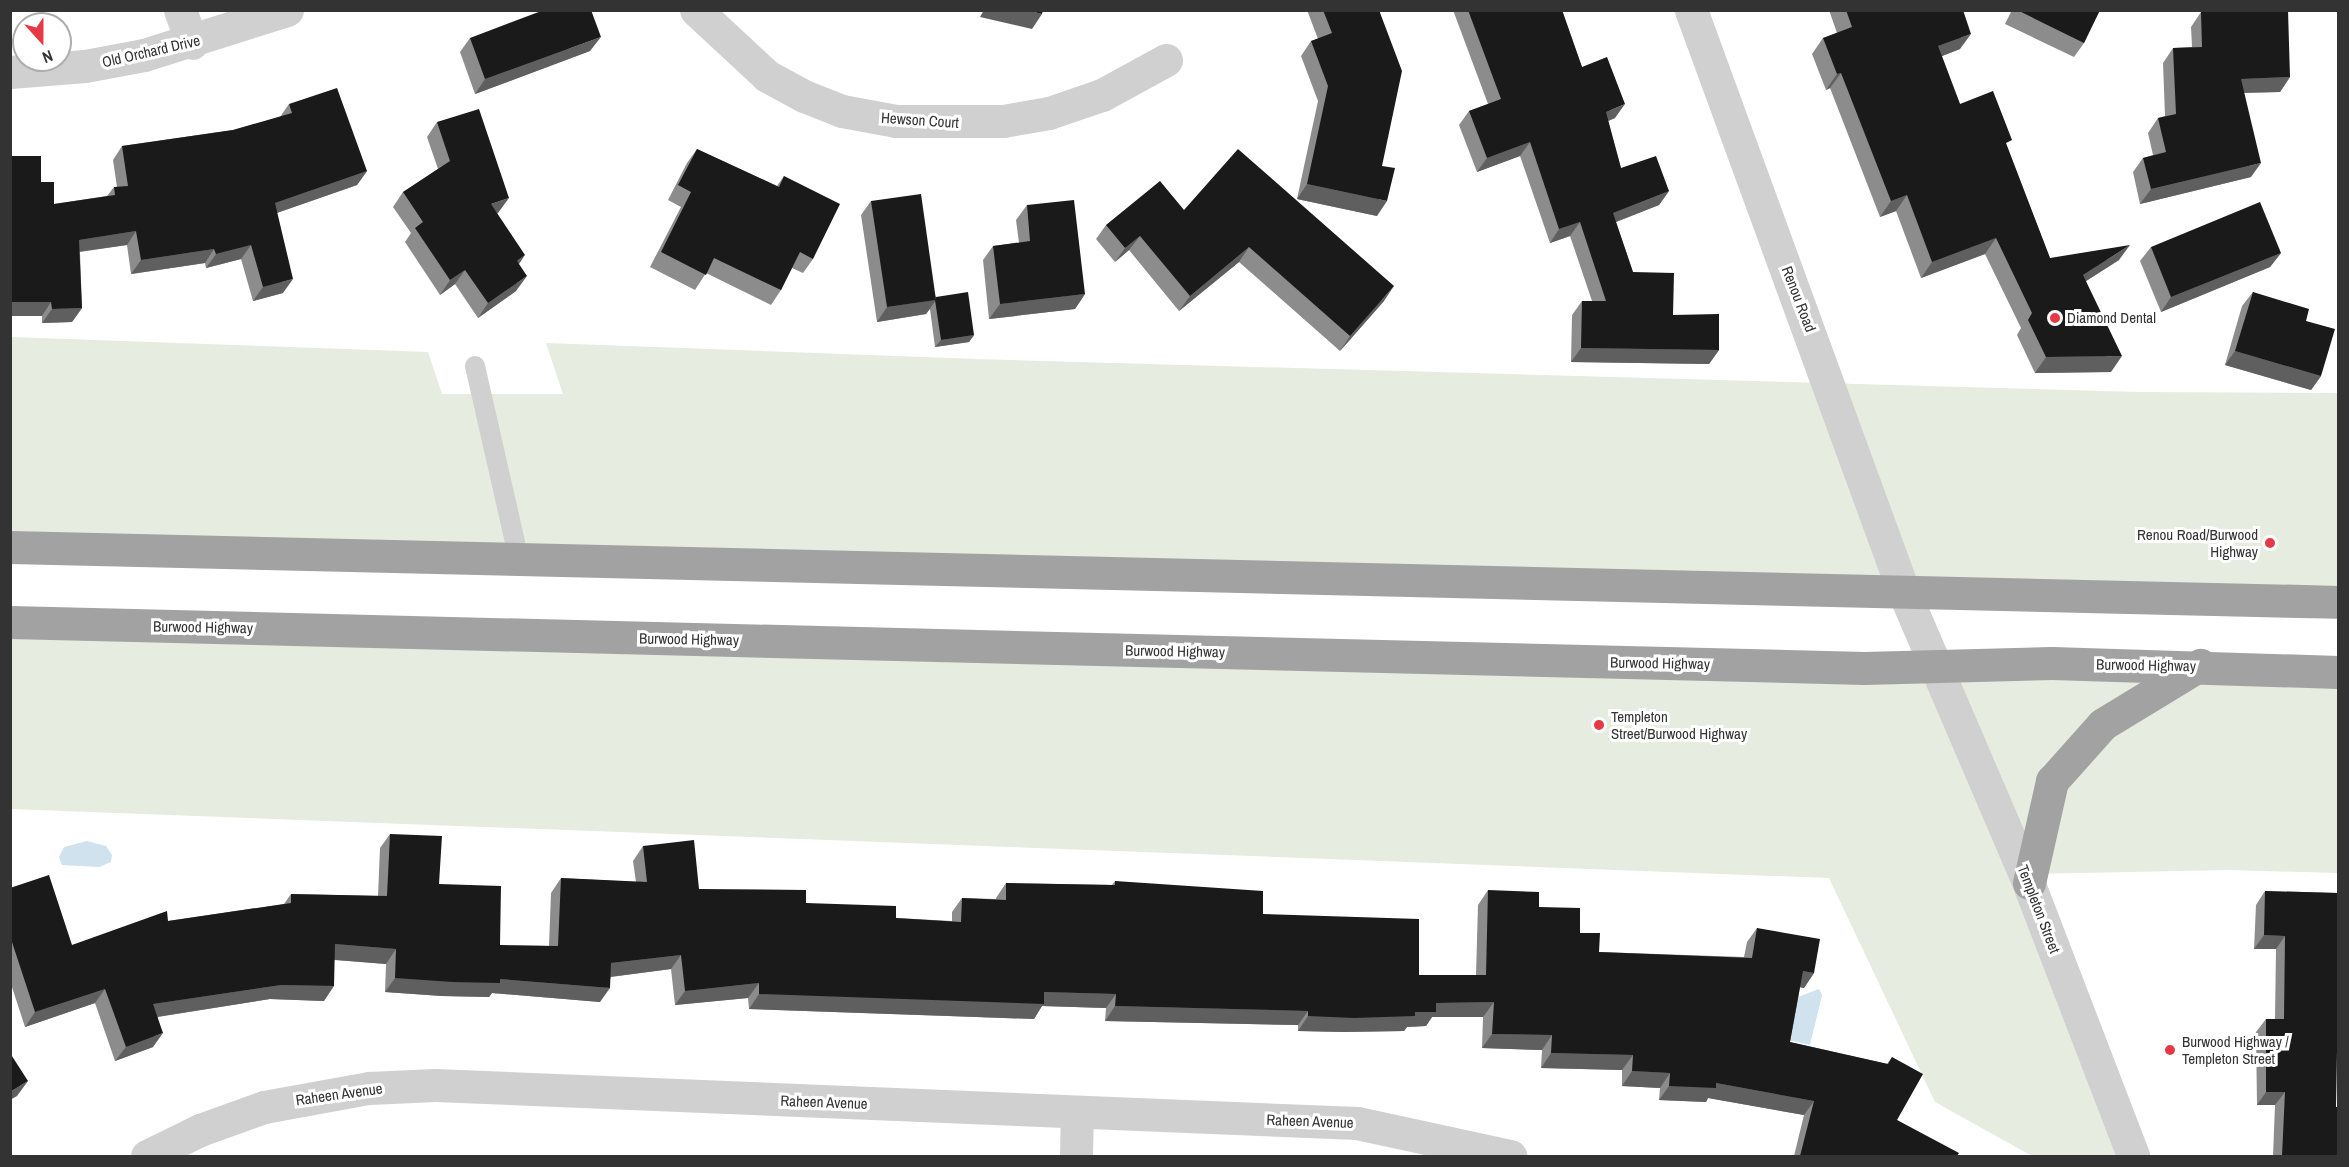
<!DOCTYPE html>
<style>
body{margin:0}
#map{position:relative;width:2349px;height:1167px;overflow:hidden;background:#fff;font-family:"Archivo Narrow",sans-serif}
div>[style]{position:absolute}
.green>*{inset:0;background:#e6ecdf}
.water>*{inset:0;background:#cfe2ee}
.service>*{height:20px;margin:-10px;padding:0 10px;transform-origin:10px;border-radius:10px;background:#d0d0d0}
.minor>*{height:33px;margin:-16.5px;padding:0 16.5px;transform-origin:16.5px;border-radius:16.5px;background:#d0d0d0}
.tertiary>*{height:33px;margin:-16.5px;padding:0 16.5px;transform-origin:16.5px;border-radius:16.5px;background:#d0d0d0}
.trunk>*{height:33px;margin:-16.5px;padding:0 16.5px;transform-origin:16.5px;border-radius:16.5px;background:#a2a2a2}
.wall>*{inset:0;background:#8c8c8c}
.shaded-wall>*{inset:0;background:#5f5f5f}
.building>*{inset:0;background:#1a1a1a}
.dots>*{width:16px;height:16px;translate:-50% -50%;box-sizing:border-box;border:3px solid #fff;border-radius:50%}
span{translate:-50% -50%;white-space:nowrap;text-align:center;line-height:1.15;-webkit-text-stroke:6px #fff;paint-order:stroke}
.street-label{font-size:15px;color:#333}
.poi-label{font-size:15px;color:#333}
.left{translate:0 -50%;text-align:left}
.right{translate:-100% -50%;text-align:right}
.frame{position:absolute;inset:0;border:12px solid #333;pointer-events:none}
.north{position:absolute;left:12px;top:12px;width:60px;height:60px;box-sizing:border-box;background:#fff;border:2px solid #adadad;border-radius:50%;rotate:159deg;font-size:16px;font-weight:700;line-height:24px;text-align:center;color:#333}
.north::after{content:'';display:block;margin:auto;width:21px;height:27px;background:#e63946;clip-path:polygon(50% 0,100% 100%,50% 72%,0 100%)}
</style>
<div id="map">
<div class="green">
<div style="clip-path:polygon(11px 337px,428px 352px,442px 394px,563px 394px,546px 343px,976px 359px,2139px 392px,2338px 393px,2338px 602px,11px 547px)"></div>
<div style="clip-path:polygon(11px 634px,2338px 672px,2338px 873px,2227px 870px,2026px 874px,2133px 1156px,2032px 1156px,1935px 1102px,1829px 878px,11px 809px)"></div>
</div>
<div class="water">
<div style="clip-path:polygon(87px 841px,106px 846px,112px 855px,111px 862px,99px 867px,62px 865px,59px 857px,64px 847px)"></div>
<div style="clip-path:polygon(1819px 989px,1822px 995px,1810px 1045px,1788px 1040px,1798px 997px)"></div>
</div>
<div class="service">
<div style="left:475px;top:366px;width:198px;rotate:77.2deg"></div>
</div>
<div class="minor">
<div style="left:180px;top:10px;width:35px;rotate:70deg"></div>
<div style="left:696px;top:10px;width:97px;rotate:42.9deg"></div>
<div style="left:767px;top:76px;width:42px;rotate:28.4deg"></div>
<div style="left:804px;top:96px;width:41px;rotate:21.5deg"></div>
<div style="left:842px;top:111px;width:55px;rotate:10.5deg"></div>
<div style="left:896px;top:121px;width:107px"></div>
<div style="left:1003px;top:121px;width:47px;rotate:-9.9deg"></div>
<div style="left:1049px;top:113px;width:56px;rotate:-18.8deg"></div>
<div style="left:1102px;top:95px;width:73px;rotate:-28.7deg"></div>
<div style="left:1691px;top:10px;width:618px;rotate:69.92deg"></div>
<div style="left:10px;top:72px;width:75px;rotate:-4.6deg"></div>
<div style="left:85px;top:66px;width:60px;rotate:-10.6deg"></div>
<div style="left:144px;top:55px;width:150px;rotate:-17.5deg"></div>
<div style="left:147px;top:1156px;width:59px;rotate:-26.1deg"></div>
<div style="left:200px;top:1130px;width:68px;rotate:-19.8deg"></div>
<div style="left:264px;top:1107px;width:107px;rotate:-10.3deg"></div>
<div style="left:369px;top:1088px;width:66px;rotate:-2.6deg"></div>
<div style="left:435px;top:1085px;width:923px;rotate:2.36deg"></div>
<div style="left:1357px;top:1123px;width:157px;rotate:12.2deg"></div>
<div style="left:1076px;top:1156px;width:43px;rotate:-88.7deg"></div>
</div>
<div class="tertiary">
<div style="left:1903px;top:590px;width:309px;rotate:66.8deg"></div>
<div style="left:2025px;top:874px;width:302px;rotate:69deg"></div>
</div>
<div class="trunk">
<div style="left:10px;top:547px;width:2329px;rotate:1.35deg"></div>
<div style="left:10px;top:622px;width:1855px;rotate:1.42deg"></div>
<div style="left:1864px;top:668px;width:188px;rotate:-1.5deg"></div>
<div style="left:2052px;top:663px;width:286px;rotate:1.8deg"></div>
<div style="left:2029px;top:883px;width:105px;rotate:-77.3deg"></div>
<div style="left:2052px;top:781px;width:76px;rotate:-48.2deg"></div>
<div style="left:2103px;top:724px;width:114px;rotate:-31.3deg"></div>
</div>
<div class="wall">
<div style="clip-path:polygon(1307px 10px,1379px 10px,1382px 166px,1377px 216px,1297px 199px,1318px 101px,1301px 56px,1311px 41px,1318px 39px)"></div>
<div style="clip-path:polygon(1453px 10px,1562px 10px,1582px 67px,1615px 118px,1608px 121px,1621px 168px,1669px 191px,1659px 205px,1616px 222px,1633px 272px,1673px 315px,1719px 350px,1709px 364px,1571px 362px,1572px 315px,1582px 301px,1592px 301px,1570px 236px,1550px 243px,1520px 156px,1477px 172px,1459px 125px,1469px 111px,1488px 104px)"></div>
<div style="clip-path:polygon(1829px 10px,1963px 10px,1960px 49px,1942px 56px,1960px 104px,2007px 147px,2050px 258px,2119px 260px,2086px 281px,2111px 372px,2035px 373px,2017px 335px,2021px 328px,1985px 254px,1921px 278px,1896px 211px,1880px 217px,1830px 88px,1826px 90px,1812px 54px,1823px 38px,1837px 33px)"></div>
<div style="clip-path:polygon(2012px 10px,2100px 10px,2084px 43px,2074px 57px,2005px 24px)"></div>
<div style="clip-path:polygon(2201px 12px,2290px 77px,2280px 92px,2244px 93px,2251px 177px,2140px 204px,2133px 172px,2143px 158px,2153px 155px,2148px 133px,2158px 118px,2165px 116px,2163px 63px,2173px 48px,2192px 47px,2191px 27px)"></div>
<div style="clip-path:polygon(470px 38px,590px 51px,475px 94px,460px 52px)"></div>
<div style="clip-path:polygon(289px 104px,367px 171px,357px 185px,277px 213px,283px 293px,253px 301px,241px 259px,206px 268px,205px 263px,131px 274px,127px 245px,80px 252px,82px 308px,72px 322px,42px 323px,42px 316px,54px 204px,107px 196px,114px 187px,117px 187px,113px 160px,122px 146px,233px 130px,280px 117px)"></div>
<div style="clip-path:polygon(437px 122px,498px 213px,497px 213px,519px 264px,516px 291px,478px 318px,455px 284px,440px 295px,405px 242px,411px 233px,393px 207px,403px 192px,438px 169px,427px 137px)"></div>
<div style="clip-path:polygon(697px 149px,777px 186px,784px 176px,813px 259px,803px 273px,792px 268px,781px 290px,771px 305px,706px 273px,695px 290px,650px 267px,681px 207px,668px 200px,687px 163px)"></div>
<div style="clip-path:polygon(871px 201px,936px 297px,974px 335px,969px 342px,935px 347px,930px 309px,926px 314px,877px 322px,861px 215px)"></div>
<div style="clip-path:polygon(1027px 205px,1085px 294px,1075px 309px,989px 319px,983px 260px,993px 246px,1019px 243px,1016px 220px)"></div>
<div style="clip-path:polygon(1184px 210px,1384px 301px,1340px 351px,1239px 262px,1179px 311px,1129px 250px,1115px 262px,1096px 239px,1106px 225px)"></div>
<div style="clip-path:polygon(2151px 247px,2281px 253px,2270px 267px,2161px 312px,2140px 261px)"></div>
<div style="clip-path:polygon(2253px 292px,2306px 321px,2321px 376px,2311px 390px,2225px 365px,2242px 306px)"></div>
<div style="clip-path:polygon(390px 834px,500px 945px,549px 946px,551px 893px,561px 878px,636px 882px,633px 861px,643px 846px,699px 889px,806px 903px,896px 918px,952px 921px,952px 912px,962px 898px,996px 899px,996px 898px,1006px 883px,1112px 885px,1115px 881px,1263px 914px,1419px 975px,1476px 975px,1478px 905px,1488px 890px,1539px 907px,1580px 933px,1599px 952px,1744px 957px,1747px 942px,1757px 928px,1814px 973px,1804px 988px,1800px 987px,1790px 1042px,1887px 1064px,1892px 1057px,1897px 1120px,1957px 1156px,1794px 1156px,1804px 1115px,1708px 1098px,1706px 1102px,1659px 1100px,1660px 1088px,1622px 1086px,1622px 1070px,1541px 1068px,1542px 1050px,1482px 1048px,1483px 1017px,1432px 1017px,1426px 1026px,1407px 1027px,1404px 1031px,1344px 1032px,1298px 1031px,1298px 1025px,1105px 1021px,1106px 1008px,1042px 1006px,1034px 1019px,749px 1009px,748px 998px,675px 1005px,671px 969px,611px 977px,600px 1002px,492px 993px,489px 997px,442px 996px,385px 992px,386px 964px,334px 960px,324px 1001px,270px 999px,158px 1017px,153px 1047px,115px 1061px,95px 1003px,25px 1027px,10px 981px,10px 888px,72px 945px,168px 921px,284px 904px,291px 894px,378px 896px,380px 848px)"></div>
<div style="clip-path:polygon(2265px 891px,2338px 893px,2336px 1107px,2338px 1156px,2273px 1156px,2275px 1105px,2257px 1105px,2256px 1032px,2266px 1019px,2275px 1019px,2276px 949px,2254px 949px,2256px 905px)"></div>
</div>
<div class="shaded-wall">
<div style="clip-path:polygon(984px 10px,1026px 10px,1042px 14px,1032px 29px,980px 17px)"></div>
<div style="clip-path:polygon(1971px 34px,1960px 49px,1927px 62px,1938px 46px)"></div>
<div style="clip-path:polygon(601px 37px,590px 51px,475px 94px,485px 79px)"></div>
<div style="clip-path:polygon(1841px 73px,1830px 88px,1826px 90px,1837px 74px)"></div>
<div style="clip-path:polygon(2290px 77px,2280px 92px,2231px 93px,2241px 79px)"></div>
<div style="clip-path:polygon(1625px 104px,1615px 118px,1596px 126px,1606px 112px)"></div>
<div style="clip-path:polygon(1530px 142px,1520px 156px,1477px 172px,1487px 158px)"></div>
<div style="clip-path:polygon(2261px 163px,2251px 177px,2140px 204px,2151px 189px)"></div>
<div style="clip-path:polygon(367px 171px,357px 185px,265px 217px,275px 203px)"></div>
<div style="clip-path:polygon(1307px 184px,1387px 201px,1377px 216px,1297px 199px)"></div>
<div style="clip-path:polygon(1669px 191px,1659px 205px,1603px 227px,1613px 213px)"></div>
<div style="clip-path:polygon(1907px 195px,1896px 211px,1880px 217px,1891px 201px)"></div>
<div style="clip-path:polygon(509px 198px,498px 213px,481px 219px,491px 204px)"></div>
<div style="clip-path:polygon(1580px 222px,1570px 236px,1550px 243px,1559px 229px)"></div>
<div style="clip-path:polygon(136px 231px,127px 245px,69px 253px,79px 240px)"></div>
<div style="clip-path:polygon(1140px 236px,1129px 250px,1115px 262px,1125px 248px)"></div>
<div style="clip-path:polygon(1996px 238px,1985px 254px,1921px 278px,1932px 262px)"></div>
<div style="clip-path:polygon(251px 245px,241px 259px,206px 268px,216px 254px)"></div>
<div style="clip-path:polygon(2130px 245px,2119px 260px,2072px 290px,2083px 275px)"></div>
<div style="clip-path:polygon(1249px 247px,1239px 262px,1179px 311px,1190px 296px)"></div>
<div style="clip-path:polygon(214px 249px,205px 263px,131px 274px,141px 260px)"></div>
<div style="clip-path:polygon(2281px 253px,2270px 267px,2161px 312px,2171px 297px)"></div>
<div style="clip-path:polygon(525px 255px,515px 270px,517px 261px)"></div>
<div style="clip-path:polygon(465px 270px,455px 284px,440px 295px,450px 280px)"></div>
<div style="clip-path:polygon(527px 276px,516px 291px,478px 318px,488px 303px)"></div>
<div style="clip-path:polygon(293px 279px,283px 293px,253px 301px,263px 287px)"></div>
<div style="clip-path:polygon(1394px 286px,1384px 301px,1340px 351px,1350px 336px)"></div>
<div style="clip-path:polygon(1085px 294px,1075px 309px,989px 319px,1000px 304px)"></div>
<div style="clip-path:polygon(936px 300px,926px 314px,877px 322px,887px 307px)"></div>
<div style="clip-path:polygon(10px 302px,51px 302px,42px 316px,10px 316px)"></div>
<div style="clip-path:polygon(82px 308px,72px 322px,42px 323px,52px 309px)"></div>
<div style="clip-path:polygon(974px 335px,969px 342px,935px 347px,941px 340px)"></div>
<div style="clip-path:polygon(1581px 348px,1719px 350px,1709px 364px,1571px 362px)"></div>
<div style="clip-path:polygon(2235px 351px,2321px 376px,2311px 390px,2225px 365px)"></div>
<div style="clip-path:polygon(2122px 356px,2111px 372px,2035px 373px,2046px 357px)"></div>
<div style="clip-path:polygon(2264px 935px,2285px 936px,2276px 949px,2254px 949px)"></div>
<div style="clip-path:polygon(335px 944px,396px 949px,386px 964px,325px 959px)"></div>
<div style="clip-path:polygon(681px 955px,671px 969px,601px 978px,611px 963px)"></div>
<div style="clip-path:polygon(1803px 971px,1814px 973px,1804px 988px,1793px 986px)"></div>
<div style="clip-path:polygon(395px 978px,500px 979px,610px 988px,600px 1002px,492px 993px,489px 997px,442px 996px,385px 992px)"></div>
<div style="clip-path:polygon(759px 983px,748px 998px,675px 1005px,685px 991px)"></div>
<div style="clip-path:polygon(281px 985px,334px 986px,324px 1001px,270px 999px,143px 1019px,153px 1004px)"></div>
<div style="clip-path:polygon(105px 989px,95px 1003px,25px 1027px,35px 1012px)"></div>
<div style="clip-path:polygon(1044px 992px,1116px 994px,1106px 1008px,1042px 1006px,1034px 1019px,749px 1009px,759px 994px)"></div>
<div style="clip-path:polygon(1494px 1002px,1483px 1017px,1432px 1017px,1426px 1026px,1407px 1027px,1404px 1031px,1344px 1032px,1298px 1031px,1308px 1016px,1436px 1003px)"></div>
<div style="clip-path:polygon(1115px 1006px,1308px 1011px,1298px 1025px,1105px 1021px)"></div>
<div style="clip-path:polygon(163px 1033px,153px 1047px,115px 1061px,126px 1047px)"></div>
<div style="clip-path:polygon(1492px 1034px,1552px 1035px,1542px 1050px,1482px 1048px)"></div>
<div style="clip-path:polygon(1551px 1053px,1633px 1055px,1622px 1070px,1541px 1068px)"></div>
<div style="clip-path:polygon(1632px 1071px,1670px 1073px,1660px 1088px,1622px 1086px)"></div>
<div style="clip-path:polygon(28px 1081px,17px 1096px,10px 1100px,10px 1092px)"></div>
<div style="clip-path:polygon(1716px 1083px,1814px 1101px,1804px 1115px,1708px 1098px,1706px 1102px,1659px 1100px,1669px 1086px)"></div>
<div style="clip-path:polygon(2266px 1092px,2285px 1092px,2275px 1105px,2257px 1105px)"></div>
</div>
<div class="building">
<div style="clip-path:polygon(544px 10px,591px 10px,601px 37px,485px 79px,470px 38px)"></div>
<div style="clip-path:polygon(1026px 10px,1043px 10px,1042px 14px)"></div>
<div style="clip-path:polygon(1323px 10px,1379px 10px,1402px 71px,1382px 166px,1395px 168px,1387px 201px,1307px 184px,1328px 86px,1311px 41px,1332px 33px)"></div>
<div style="clip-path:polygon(1468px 10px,1562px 10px,1582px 67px,1607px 57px,1625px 104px,1606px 112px,1621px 168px,1656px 156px,1669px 191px,1613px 213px,1633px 272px,1674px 273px,1673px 315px,1719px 314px,1719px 350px,1581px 348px,1582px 301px,1606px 301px,1580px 222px,1559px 229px,1530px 142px,1487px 158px,1469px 111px,1501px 99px)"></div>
<div style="clip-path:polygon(1846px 10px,1963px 10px,1971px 34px,1938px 46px,1960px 104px,1993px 91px,2012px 140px,2006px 143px,2050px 258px,2130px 245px,2083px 275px,2122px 356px,2046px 357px,2028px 320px,2032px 313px,1996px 238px,1932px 262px,1907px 195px,1891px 201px,1841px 73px,1837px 74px,1823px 38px,1852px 27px)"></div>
<div style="clip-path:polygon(2017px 10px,2100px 10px,2084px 43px)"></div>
<div style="clip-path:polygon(2249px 10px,2288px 10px,2290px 77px,2241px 79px,2261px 163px,2151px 189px,2143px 158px,2166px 152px,2158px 118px,2176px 114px,2173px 48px,2202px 47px,2201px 12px)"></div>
<div style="clip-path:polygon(337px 88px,367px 171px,275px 203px,293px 279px,263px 287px,251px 245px,216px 254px,214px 249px,141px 260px,136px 231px,79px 240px,82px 308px,52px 309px,51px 302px,10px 302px,10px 156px,41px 156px,41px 182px,54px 182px,54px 204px,115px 195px,114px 187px,128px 186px,122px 146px,233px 130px,292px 113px,289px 104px)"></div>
<div style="clip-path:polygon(479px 109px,509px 198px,491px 204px,525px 255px,517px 261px,527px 276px,488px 303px,465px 270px,450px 280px,415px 228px,423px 222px,403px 192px,450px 161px,437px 122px)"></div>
<div style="clip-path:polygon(697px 149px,779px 187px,784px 176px,840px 204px,813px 259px,800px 252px,781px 290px,714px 258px,706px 275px,661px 252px,691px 192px,678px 185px)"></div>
<div style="clip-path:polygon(1238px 149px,1394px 286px,1350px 336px,1249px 247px,1190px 296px,1140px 236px,1125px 248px,1106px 225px,1160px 181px,1184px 210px)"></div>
<div style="clip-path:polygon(921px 194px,936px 300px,887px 307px,871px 201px)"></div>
<div style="clip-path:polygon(1074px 200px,1085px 294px,1000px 304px,993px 246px,1030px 241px,1027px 205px)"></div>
<div style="clip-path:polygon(2260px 202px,2281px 253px,2171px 297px,2151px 247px)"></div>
<div style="clip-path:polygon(968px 292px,974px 335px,941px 340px,935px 300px,936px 300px,936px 297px)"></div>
<div style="clip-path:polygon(2253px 292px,2309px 309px,2306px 321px,2335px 329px,2321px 376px,2235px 351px)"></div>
<div style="clip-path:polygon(390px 834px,442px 836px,439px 884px,501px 886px,500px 945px,558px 946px,561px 878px,647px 882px,643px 846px,694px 840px,699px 889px,806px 890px,806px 903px,896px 906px,896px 918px,961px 922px,962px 898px,1006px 900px,1006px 883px,1115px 885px,1115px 881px,1263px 891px,1263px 914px,1419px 919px,1419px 975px,1486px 975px,1488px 890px,1539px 892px,1539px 907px,1580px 908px,1580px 933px,1600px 933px,1599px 952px,1752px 958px,1757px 928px,1820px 939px,1814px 973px,1803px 971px,1790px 1042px,1888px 1064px,1892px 1057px,1923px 1074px,1897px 1120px,1959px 1153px,1957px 1156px,1800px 1156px,1814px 1101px,1716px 1083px,1716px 1088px,1669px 1086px,1670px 1073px,1632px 1071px,1633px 1055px,1551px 1053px,1552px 1035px,1492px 1034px,1494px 1002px,1436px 1003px,1436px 1012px,1415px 1012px,1415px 1016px,1354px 1018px,1308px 1016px,1308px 1011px,1115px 1006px,1116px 994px,1044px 992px,1044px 1004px,759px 994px,759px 983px,685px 991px,681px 955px,611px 963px,610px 988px,500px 979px,500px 983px,453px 982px,395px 978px,396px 949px,335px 944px,334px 986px,281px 985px,153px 1004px,163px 1033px,126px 1047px,105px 989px,35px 1012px,10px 936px,10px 888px,49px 875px,72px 945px,167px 911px,168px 921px,291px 903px,291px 894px,387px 896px)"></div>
<div style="clip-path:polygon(2265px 891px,2338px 893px,2338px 996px,2336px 1107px,2338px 1107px,2338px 1156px,2282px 1156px,2285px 1092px,2266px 1092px,2266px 1019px,2284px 1019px,2285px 936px,2264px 935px)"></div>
<div style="clip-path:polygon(10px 1053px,28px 1081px,10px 1092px)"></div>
</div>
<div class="dots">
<div style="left:2055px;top:318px;background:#e63946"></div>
<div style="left:2270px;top:543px;background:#e63946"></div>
<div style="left:1599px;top:725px;background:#e63946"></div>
<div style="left:2170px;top:1050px;background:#e63946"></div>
</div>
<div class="street-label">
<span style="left:151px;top:51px;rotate:-13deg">Old Orchard Drive</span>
<span style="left:920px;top:120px;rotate:4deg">Hewson Court</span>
<span style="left:1799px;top:299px;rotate:69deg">Renou Road</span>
<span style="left:203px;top:627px;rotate:1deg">Burwood Highway</span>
<span style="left:689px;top:639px;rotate:1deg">Burwood Highway</span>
<span style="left:1175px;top:651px;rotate:1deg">Burwood Highway</span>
<span style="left:1660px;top:663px;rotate:1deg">Burwood Highway</span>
<span style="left:2146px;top:665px;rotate:1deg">Burwood Highway</span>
<span style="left:2039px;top:909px;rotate:69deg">Templeton Street</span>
<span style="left:339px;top:1094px;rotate:-8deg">Raheen Avenue</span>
<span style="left:824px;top:1102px;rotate:2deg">Raheen Avenue</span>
<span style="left:1310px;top:1121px;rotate:2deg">Raheen Avenue</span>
</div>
<div class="poi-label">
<span class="left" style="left:2067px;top:318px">Diamond Dental</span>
<span class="right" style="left:2258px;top:543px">Renou Road/Burwood<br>Highway</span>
<span class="left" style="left:1611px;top:725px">Templeton<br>Street/Burwood Highway</span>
<span class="left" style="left:2182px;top:1050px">Burwood Highway /<br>Templeton Street</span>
</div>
<div class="frame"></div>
<div class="north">N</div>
</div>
